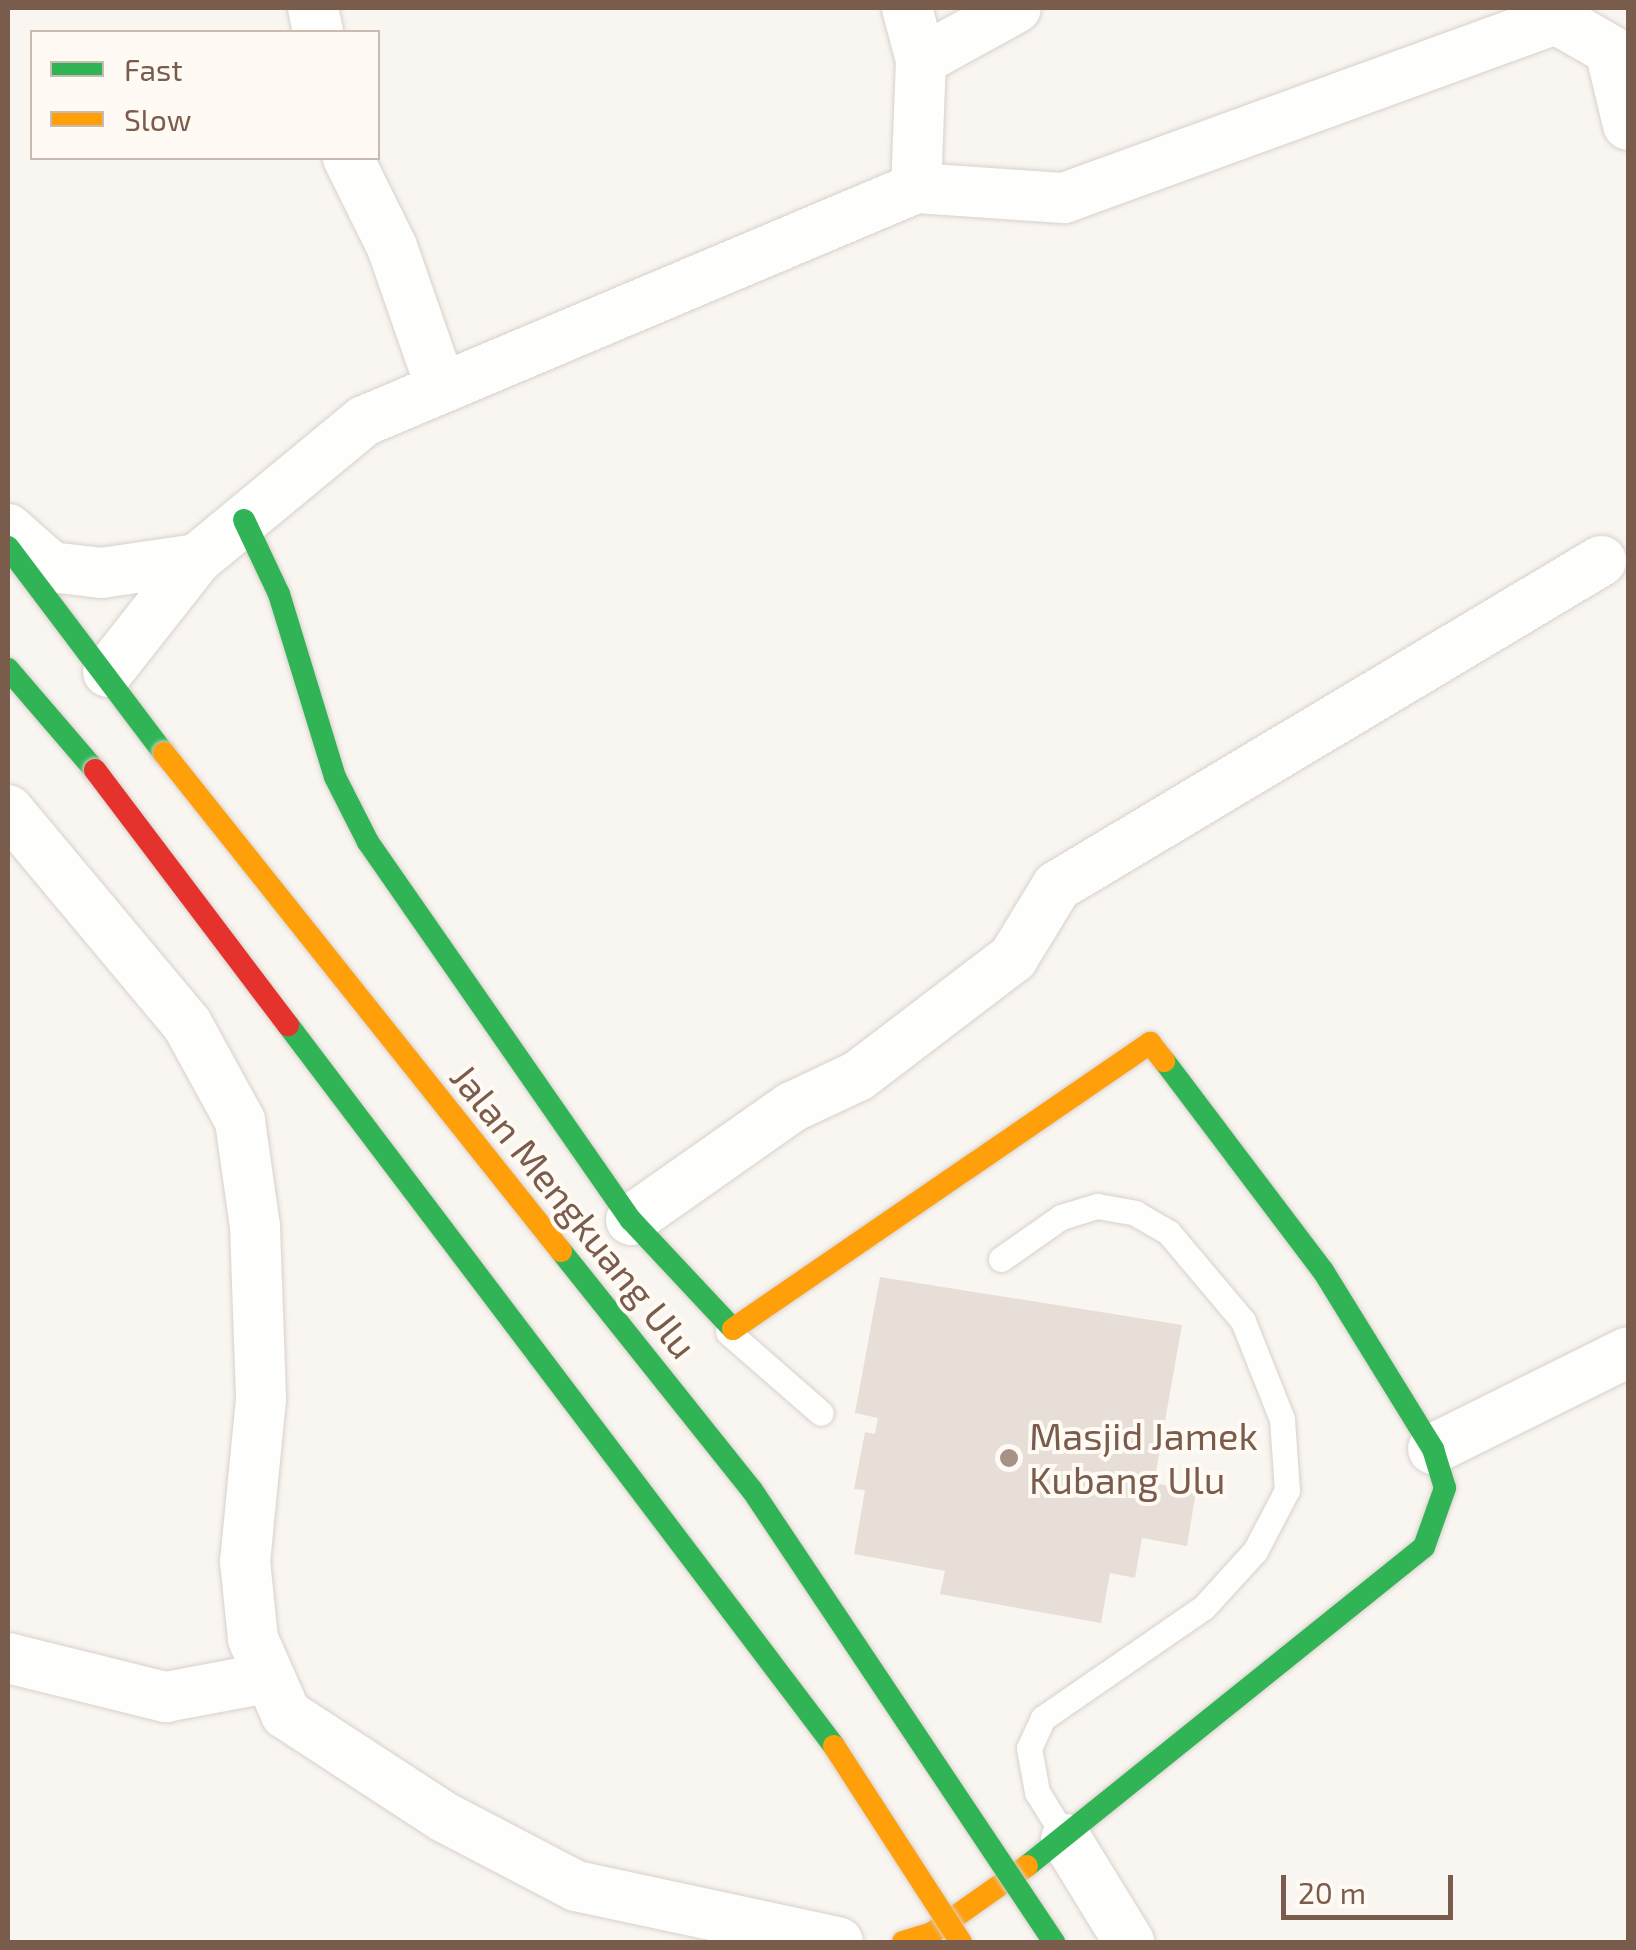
<!DOCTYPE html>
<style>
body{margin:0}
#map{position:relative;width:1636px;height:1950px;overflow:hidden;background:#f9f5f0;font-family:"Exo 2",sans-serif}
div>[style]{position:absolute}
.building>*{inset:0;background:#e6ded7}
.roads{filter:drop-shadow(0 0 2px #d7d1cb) drop-shadow(0 0 2px #d7d1cb)}
.lane>*{height:25px;margin:-12.5px;padding:0 12.5px;transform-origin:12.5px;border-radius:12.5px;background:#fefefd}
.street>*{height:50px;margin:-25px;padding:0 25px;transform-origin:25px;border-radius:25px;background:#fefefd}
.fast>*{height:22px;margin:-11px;padding:0 11px;transform-origin:11px;border-radius:11px;background:#30b455}
.slow>*{height:22px;margin:-11px;padding:0 11px;transform-origin:11px;border-radius:11px;background:#ff9f0a}
.bridges{filter:drop-shadow(0 0 2px #d9d2cb) drop-shadow(0 0 2px #d9d2cb)}
.fast-bridge>*{height:22px;margin:-11px;padding:0 11px;transform-origin:11px;border-radius:11px;background:#30b455}
.slow-bridge>*{height:22px;margin:-11px;padding:0 11px;transform-origin:11px;border-radius:11px;background:#ff9f0a}
.jam-bridge>*{height:22px;margin:-11px;padding:0 11px;transform-origin:11px;border-radius:11px;background:#e5322d}
.dots>*{width:28px;height:28px;translate:-50% -50%;box-sizing:border-box;border:5px solid #fffaf3;border-radius:50%}
span{translate:-50% -50%;white-space:nowrap;text-align:center;line-height:1.15;-webkit-text-stroke:8px #fffaf3;paint-order:stroke}
.street-label{font-size:38px;color:#7a5c4d}
.poi-label{font-size:38px;color:#7a5c4d}
.left{translate:0 -50%;text-align:left}
.frame{position:absolute;inset:0;border:10px solid #7a5c4d;pointer-events:none}
.legend{position:absolute;left:30px;top:30px;width:350px;height:130px;box-sizing:border-box;background:#fffaf3;border:2px solid #cabbb1;margin:0;padding:12px 18px;list-style:none;font-size:30px;color:#7a5c4d}
.legend li{display:flex;align-items:center;gap:20px;height:50px}
.legend b{width:50px;border:2px solid #cabbb1}
.scale{position:absolute;left:1281px;top:1875px;width:172px;height:45px;box-sizing:border-box;border:5px solid #7a5c4d;border-top:0;padding-left:12px;font-size:30px;line-height:35px;white-space:nowrap;color:#7a5c4d;-webkit-text-stroke:8px #fffaf3;paint-order:stroke}
</style>
<div id="map">
<div class="building">
<div style="clip-path:polygon(880px 1277px,1182px 1325px,1154px 1483px,1196px 1491px,1187px 1546px,1142px 1538px,1135px 1578px,1110px 1573px,1101px 1623px,940px 1594px,945px 1571px,854px 1554px,865px 1490px,854px 1489px,865px 1432px,875px 1434px,878px 1418px,855px 1413px)"></div>
</div>
<div class="roads">
<div class="lane">
<div style="left:1001px;top:1259px;width:73px;rotate:-35deg"></div>
<div style="left:1061px;top:1217px;width:38px;rotate:-17deg"></div>
<div style="left:1097px;top:1206px;width:39px;rotate:10deg"></div>
<div style="left:1135px;top:1213px;width:39px;rotate:30deg"></div>
<div style="left:1169px;top:1233px;width:115px;rotate:49.9deg"></div>
<div style="left:1243px;top:1321px;width:105px;rotate:68.3deg"></div>
<div style="left:1282px;top:1419px;width:71px;rotate:86deg"></div>
<div style="left:1287px;top:1490px;width:69px;rotate:117.7deg"></div>
<div style="left:1255px;top:1551px;width:76px;rotate:132.3deg"></div>
<div style="left:1204px;top:1607px;width:196px;rotate:145.4deg"></div>
<div style="left:1043px;top:1718px;width:33px;rotate:115deg"></div>
<div style="left:1029px;top:1748px;width:45px;rotate:79.7deg"></div>
<div style="left:1037px;top:1792px;width:55px;rotate:58.3deg"></div>
<div style="left:728px;top:1332px;width:123px;rotate:41.1deg"></div>
</div>
<div class="street">
<div style="left:313px;top:8px;width:25px;rotate:78deg"></div>
<div style="left:907px;top:8px;width:54px;rotate:74.9deg"></div>
<div style="left:921px;top:60px;width:128px;rotate:92.2deg"></div>
<div style="left:921px;top:60px;width:108px;rotate:-28.7deg"></div>
<div style="left:348px;top:158px;width:99px;rotate:63.7deg"></div>
<div style="left:392px;top:247px;width:149px;rotate:70.8deg"></div>
<div style="left:8px;top:529px;width:57px;rotate:41.5deg"></div>
<div style="left:51px;top:567px;width:50px;rotate:6.8deg"></div>
<div style="left:101px;top:573px;width:97px;rotate:-8.3deg"></div>
<div style="left:108px;top:672px;width:144px;rotate:-51.8deg"></div>
<div style="left:197px;top:559px;width:217px;rotate:-39.6deg"></div>
<div style="left:364px;top:421px;width:599px;rotate:-22.88deg"></div>
<div style="left:916px;top:188px;width:148px;rotate:3.9deg"></div>
<div style="left:1064px;top:198px;width:524px;rotate:-19.99deg"></div>
<div style="left:1556px;top:19px;width:62px;rotate:29.9deg"></div>
<div style="left:1610px;top:50px;width:77px;rotate:76.5deg"></div>
<div style="left:8px;top:810px;width:279px;rotate:50.1deg"></div>
<div style="left:187px;top:1024px;width:111px;rotate:61.3deg"></div>
<div style="left:240px;top:1121px;width:106px;rotate:81.9deg"></div>
<div style="left:255px;top:1226px;width:173px;rotate:88deg"></div>
<div style="left:261px;top:1399px;width:163px;rotate:95.6deg"></div>
<div style="left:245px;top:1561px;width:78px;rotate:84.1deg"></div>
<div style="left:253px;top:1639px;width:82px;rotate:66.3deg"></div>
<div style="left:286px;top:1714px;width:189px;rotate:33.1deg"></div>
<div style="left:444px;top:1817px;width:149px;rotate:27.6deg"></div>
<div style="left:576px;top:1886px;width:268px;rotate:12.1deg"></div>
<div style="left:631px;top:1220px;width:197px;rotate:-35.1deg"></div>
<div style="left:792px;top:1107px;width:73px;rotate:-25.2deg"></div>
<div style="left:858px;top:1076px;width:195px;rotate:-37.3deg"></div>
<div style="left:1013px;top:958px;width:84px;rotate:-58.6deg"></div>
<div style="left:1057px;top:886px;width:634px;rotate:-30.86deg"></div>
<div style="left:1433px;top:1449px;width:218px;rotate:-26.4deg"></div>
<div style="left:8px;top:1658px;width:163px;rotate:13.9deg"></div>
<div style="left:166px;top:1697px;width:103px;rotate:-10.7deg"></div>
<div style="left:1066px;top:1839px;width:121px;rotate:58.5deg"></div>
</div>
<div class="fast">
<div style="left:244px;top:520px;width:82px;rotate:64.7deg"></div>
<div style="left:279px;top:594px;width:191px;rotate:73deg"></div>
<div style="left:335px;top:777px;width:73px;rotate:63.1deg"></div>
<div style="left:368px;top:842px;width:460px;rotate:55.2deg"></div>
<div style="left:631px;top:1220px;width:149px;rotate:46.9deg"></div>
<div style="left:8px;top:547px;width:258px;rotate:52.9deg"></div>
<div style="left:8px;top:669px;width:133px;rotate:49.3deg"></div>
<div style="left:1027px;top:1866px;width:509px;rotate:-38.78deg"></div>
<div style="left:1424px;top:1547px;width:63px;rotate:-70.4deg"></div>
<div style="left:1445px;top:1488px;width:41px;rotate:-107.1deg"></div>
<div style="left:1433px;top:1449px;width:209px;rotate:-121.7deg"></div>
<div style="left:1323px;top:1271px;width:263px;rotate:-127.1deg"></div>
</div>
<div class="slow">
<div style="left:733px;top:1329px;width:506px;rotate:-34.44deg"></div>
<div style="left:1150px;top:1043px;width:23px;rotate:52deg"></div>
<div style="left:903px;top:1942px;width:30px;rotate:-17deg"></div>
<div style="left:932px;top:1933px;width:116px;rotate:-35.2deg"></div>
</div>
</div>
<div class="bridges">
<div class="fast-bridge">
<div style="left:288px;top:1025px;width:904px;rotate:52.86deg"></div>
<div style="left:561px;top:1251px;width:306px;rotate:51.4deg"></div>
<div style="left:752px;top:1490px;width:544px;rotate:56.25deg"></div>
</div>
<div class="slow-bridge">
<div style="left:164px;top:753px;width:637px;rotate:51.44deg"></div>
<div style="left:834px;top:1746px;width:234px;rotate:57.1deg"></div>
</div>
<div class="jam-bridge">
<div style="left:95px;top:770px;width:320px;rotate:52.9deg"></div>
</div>
</div>
<div class="dots">
<div style="left:1009px;top:1458px;background:#a69286"></div>
</div>
<div class="street-label">
<span style="left:574px;top:1211px;rotate:51deg">Jalan Mengkuang Ulu</span>
</div>
<div class="poi-label">
<span class="left" style="left:1029px;top:1458px">Masjid Jamek<br>Kubang Ulu</span>
</div>
<div class="frame"></div>
<ul class="legend">
<li><b style="height:12px;background:#30b455"></b>Fast</li>
<li><b style="height:12px;background:#ff9f0a"></b>Slow</li>
</ul>
<div class="scale">20 m</div>
</div>
